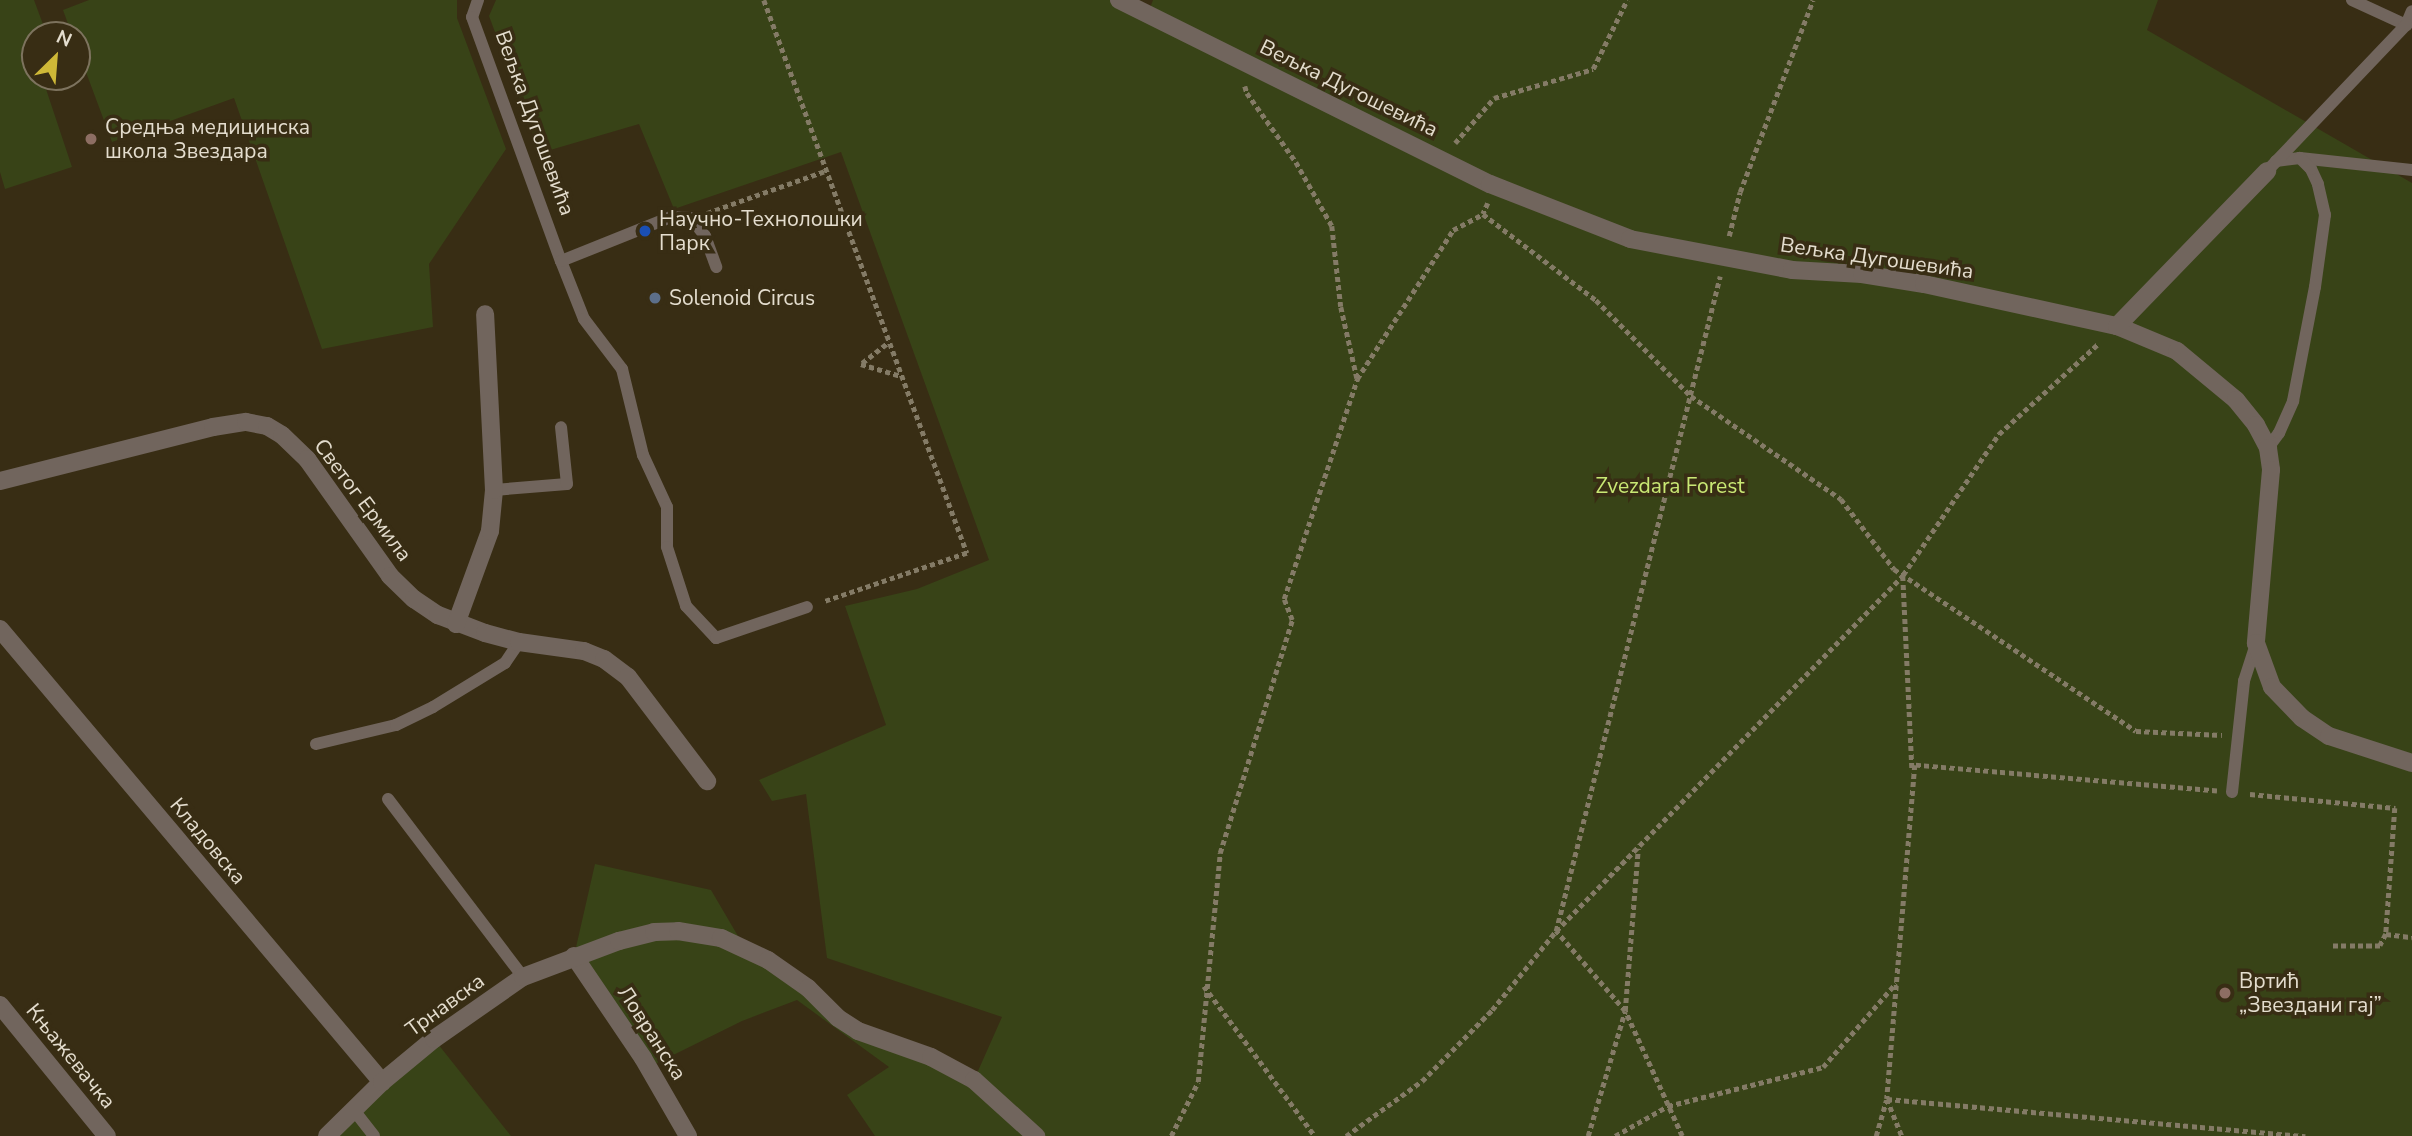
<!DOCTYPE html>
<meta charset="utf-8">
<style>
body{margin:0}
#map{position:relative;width:2412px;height:1136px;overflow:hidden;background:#382d14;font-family:"Nunito Sans",sans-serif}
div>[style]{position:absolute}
.green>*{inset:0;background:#384317}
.path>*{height:4.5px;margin-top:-2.25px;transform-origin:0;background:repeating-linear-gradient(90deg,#847b66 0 5px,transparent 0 8.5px)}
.service>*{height:12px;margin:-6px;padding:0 6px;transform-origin:6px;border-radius:6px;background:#71655d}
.minor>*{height:18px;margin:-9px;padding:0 9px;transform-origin:9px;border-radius:9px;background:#71655d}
.dots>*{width:19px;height:19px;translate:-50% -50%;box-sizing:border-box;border:4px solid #382d14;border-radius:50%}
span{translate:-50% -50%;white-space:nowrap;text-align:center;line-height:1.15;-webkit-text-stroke:7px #382d14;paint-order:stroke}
.street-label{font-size:21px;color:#e4ddce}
.poi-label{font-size:21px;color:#e4ddce}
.left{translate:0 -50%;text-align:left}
.park-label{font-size:21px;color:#c9e874}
.north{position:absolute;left:21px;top:21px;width:70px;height:70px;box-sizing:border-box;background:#382d14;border:2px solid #7d735e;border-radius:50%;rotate:25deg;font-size:19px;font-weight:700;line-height:28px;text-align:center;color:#e4ddce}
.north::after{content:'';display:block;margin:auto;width:24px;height:32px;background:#ceb837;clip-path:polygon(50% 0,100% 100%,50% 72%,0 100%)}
</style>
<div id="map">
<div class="green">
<div style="clip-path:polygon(0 0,34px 0,47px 35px,35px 35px,35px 77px,42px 77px,72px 167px,5px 189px,0 172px)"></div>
<div style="clip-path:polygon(89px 0,457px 0,457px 18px,506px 149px,429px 264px,433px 327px,322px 349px,234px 98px,112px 142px,77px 48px,77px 35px,72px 35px,63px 10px)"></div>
<div style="clip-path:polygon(496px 0,1119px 0,1150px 8px,1153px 0,2158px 0,2147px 30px,2412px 183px,2412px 1136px,875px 1136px,847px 1095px,889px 1067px,797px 1000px,742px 1021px,651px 1066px,574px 956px,595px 864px,711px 890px,745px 948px,852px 1027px,974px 1080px,1002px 1017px,827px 958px,806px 794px,772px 801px,759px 780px,886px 725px,845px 606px,917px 589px,989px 560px,841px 152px,674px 209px,639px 124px,540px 153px,489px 16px)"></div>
<div style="clip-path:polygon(434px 1039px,511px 1136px,327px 1136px)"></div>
</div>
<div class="path">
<div style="left:764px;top:0;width:589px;rotate:69.84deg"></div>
<div style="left:967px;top:553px;width:152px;rotate:161.2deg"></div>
<div style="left:1245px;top:86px;width:7px;rotate:74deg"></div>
<div style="left:1247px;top:93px;width:85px;rotate:54.6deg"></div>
<div style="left:1296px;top:162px;width:73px;rotate:60.6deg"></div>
<div style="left:1332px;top:226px;width:81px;rotate:83.7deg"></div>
<div style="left:1341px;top:307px;width:73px;rotate:77.3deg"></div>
<div style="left:1455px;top:143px;width:60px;rotate:-49.1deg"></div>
<div style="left:1494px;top:98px;width:103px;rotate:-16.3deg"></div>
<div style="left:1593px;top:69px;width:77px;rotate:-63.8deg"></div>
<div style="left:1488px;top:203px;width:12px;rotate:114deg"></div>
<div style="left:1483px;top:214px;width:142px;rotate:37.3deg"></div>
<div style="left:1596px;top:300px;width:135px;rotate:45.3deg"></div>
<div style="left:1691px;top:396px;width:182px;rotate:34.5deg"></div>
<div style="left:1841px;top:499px;width:88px;rotate:52.9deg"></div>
<div style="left:1894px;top:569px;width:291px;rotate:33.8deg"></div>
<div style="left:2136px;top:731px;width:86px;rotate:2.7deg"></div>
<div style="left:707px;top:213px;width:125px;rotate:-19.6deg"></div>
<div style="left:1729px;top:236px;width:45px;rotate:-76deg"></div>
<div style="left:1740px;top:192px;width:205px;rotate:-69.2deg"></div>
<div style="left:862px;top:363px;width:34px;rotate:-38deg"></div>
<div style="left:861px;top:364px;width:42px;rotate:16.7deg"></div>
<div style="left:1903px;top:576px;width:194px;rotate:87.3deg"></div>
<div style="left:2217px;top:791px;width:303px;rotate:-175.1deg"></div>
<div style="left:1915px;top:765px;width:335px;rotate:94.8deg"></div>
<div style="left:1887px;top:1099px;width:420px;rotate:5.1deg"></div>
<div style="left:2250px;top:794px;width:146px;rotate:5.5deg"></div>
<div style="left:2395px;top:808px;width:126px;rotate:94.1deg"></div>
<div style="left:2386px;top:934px;width:13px;rotate:117deg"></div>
<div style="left:2380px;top:946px;width:50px;rotate:180deg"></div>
<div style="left:2386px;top:934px;width:26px;rotate:7deg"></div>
<div style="left:1204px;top:986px;width:187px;rotate:53.5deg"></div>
<div style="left:1887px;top:1099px;width:40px;rotate:68deg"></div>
<div style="left:1171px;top:1136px;width:60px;rotate:-63.4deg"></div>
<div style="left:1198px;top:1082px;width:230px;rotate:-84.5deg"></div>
<div style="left:1220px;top:853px;width:244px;rotate:-72.8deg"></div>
<div style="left:1292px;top:620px;width:22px;rotate:-111deg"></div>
<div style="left:1284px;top:599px;width:232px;rotate:-71.6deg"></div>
<div style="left:1357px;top:379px;width:177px;rotate:-57.2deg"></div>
<div style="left:1453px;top:230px;width:34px;rotate:-28deg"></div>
<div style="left:1346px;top:1136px;width:94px;rotate:-35.9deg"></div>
<div style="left:1422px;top:1081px;width:100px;rotate:-45.4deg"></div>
<div style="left:1492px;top:1010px;width:102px;rotate:-51deg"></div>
<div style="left:1556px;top:931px;width:497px;rotate:-45.7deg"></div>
<div style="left:1903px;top:575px;width:171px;rotate:-55.8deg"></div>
<div style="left:1999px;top:434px;width:135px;rotate:-42.3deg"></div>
<div style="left:1588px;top:1136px;width:130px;rotate:-73.5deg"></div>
<div style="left:1625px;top:1011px;width:163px;rotate:-85.4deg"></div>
<div style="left:1615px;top:1136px;width:61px;rotate:-29.5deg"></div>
<div style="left:1668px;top:1106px;width:160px;rotate:-14.1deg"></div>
<div style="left:1823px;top:1067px;width:111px;rotate:-49deg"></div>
<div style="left:1682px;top:1136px;width:137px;rotate:-114.5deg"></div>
<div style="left:1625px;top:1011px;width:106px;rotate:-130.8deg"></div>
<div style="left:1556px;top:931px;width:675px;rotate:-75.94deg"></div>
<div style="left:1876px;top:1136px;width:37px;rotate:-74deg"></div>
</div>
<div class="service">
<div style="left:478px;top:0;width:18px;rotate:109deg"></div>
<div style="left:472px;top:17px;width:260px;rotate:70deg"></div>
<div style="left:561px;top:261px;width:62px;rotate:68.4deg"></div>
<div style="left:584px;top:319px;width:63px;rotate:52.8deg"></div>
<div style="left:622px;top:369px;width:89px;rotate:76.3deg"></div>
<div style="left:643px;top:455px;width:57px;rotate:65.2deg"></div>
<div style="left:667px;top:507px;width:40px;rotate:90deg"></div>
<div style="left:667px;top:547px;width:62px;rotate:72.1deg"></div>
<div style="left:686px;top:606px;width:44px;rotate:46.8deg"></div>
<div style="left:716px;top:638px;width:96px;rotate:-18.8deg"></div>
<div style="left:2352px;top:0;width:60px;rotate:24.8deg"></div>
<div style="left:2406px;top:25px;width:15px;rotate:-67deg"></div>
<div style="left:2276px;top:161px;width:24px;rotate:-7deg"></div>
<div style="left:2300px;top:158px;width:113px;rotate:6.1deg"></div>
<div style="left:2267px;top:171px;width:202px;rotate:-46.4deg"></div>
<div style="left:561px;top:261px;width:118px;rotate:-21.8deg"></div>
<div style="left:671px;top:217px;width:20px;rotate:3deg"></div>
<div style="left:691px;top:218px;width:23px;rotate:52deg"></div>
<div style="left:705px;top:236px;width:33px;rotate:70deg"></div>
<div style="left:2268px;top:448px;width:19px;rotate:-54deg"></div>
<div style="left:2279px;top:433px;width:35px;rotate:-66deg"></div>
<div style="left:2293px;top:401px;width:116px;rotate:-79.1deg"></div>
<div style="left:2315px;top:287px;width:73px;rotate:-82.1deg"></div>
<div style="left:2325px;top:215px;width:32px;rotate:-103deg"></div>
<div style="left:2318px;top:184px;width:17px;rotate:-115deg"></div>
<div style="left:2311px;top:169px;width:16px;rotate:-135deg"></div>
<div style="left:494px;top:490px;width:73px;rotate:-4.7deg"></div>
<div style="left:567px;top:484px;width:57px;rotate:-96deg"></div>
<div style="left:316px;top:744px;width:82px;rotate:-13.4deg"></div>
<div style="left:396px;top:725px;width:41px;rotate:-25.9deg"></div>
<div style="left:433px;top:707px;width:84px;rotate:-31.4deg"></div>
<div style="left:505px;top:663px;width:25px;rotate:-56deg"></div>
<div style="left:2232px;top:792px;width:112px;rotate:-83.8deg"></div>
<div style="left:2244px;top:681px;width:40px;rotate:-72deg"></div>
<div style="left:388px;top:799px;width:223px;rotate:52.8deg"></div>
<div style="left:353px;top:1109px;width:34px;rotate:52deg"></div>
</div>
<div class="minor">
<div style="left:1119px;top:0;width:414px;rotate:26.4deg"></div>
<div style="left:1490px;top:184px;width:150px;rotate:21.4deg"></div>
<div style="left:1630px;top:239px;width:165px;rotate:10.8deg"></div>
<div style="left:1792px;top:270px;width:70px;rotate:3.3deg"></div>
<div style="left:1862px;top:274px;width:63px;rotate:9.2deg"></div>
<div style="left:1924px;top:284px;width:198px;rotate:12.3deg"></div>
<div style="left:2117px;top:326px;width:65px;rotate:22.6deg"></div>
<div style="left:2177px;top:351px;width:77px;rotate:39.7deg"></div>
<div style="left:2236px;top:400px;width:32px;rotate:51deg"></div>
<div style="left:2256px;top:425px;width:26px;rotate:62deg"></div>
<div style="left:2268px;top:448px;width:22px;rotate:82deg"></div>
<div style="left:2271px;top:470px;width:174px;rotate:95deg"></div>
<div style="left:2256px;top:643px;width:47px;rotate:70deg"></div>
<div style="left:2272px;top:687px;width:43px;rotate:45.9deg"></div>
<div style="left:2302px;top:718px;width:32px;rotate:34deg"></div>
<div style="left:2329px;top:736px;width:87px;rotate:18deg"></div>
<div style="left:2117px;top:326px;width:216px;rotate:-45.9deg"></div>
<div style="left:0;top:481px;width:220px;rotate:-14.2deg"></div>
<div style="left:213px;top:427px;width:33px;rotate:-9deg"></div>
<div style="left:246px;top:422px;width:21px;rotate:11deg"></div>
<div style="left:267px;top:426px;width:17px;rotate:31deg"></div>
<div style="left:282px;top:435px;width:35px;rotate:44deg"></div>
<div style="left:307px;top:459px;width:143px;rotate:54.6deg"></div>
<div style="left:390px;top:576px;width:33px;rotate:44deg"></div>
<div style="left:414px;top:599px;width:29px;rotate:34deg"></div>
<div style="left:438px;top:615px;width:50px;rotate:21deg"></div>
<div style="left:485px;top:633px;width:35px;rotate:15deg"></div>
<div style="left:519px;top:642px;width:66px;rotate:7.9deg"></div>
<div style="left:584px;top:651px;width:22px;rotate:22deg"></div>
<div style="left:604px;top:659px;width:30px;rotate:37deg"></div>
<div style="left:628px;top:677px;width:131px;rotate:52.8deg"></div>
<div style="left:456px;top:624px;width:99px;rotate:-69.9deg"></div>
<div style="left:490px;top:531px;width:41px;rotate:-84.4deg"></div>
<div style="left:494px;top:490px;width:176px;rotate:-92.9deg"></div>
<div style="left:0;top:629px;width:593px;rotate:49.86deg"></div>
<div style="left:574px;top:956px;width:123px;rotate:55.9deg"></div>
<div style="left:643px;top:1058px;width:90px;rotate:60deg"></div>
<div style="left:0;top:1005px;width:169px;rotate:50.8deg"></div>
<div style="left:327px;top:1136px;width:77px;rotate:-44.5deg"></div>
<div style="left:382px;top:1082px;width:67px;rotate:-39.6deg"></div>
<div style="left:434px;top:1039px;width:108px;rotate:-34.9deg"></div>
<div style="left:523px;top:977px;width:103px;rotate:-20.6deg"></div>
<div style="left:619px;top:941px;width:36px;rotate:-14deg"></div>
<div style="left:654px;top:932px;width:24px;rotate:-2deg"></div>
<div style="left:678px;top:931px;width:44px;rotate:9.2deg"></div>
<div style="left:721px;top:938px;width:52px;rotate:25.1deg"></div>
<div style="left:768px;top:960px;width:49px;rotate:35deg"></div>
<div style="left:808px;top:988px;width:42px;rotate:45deg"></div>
<div style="left:838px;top:1018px;width:24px;rotate:33deg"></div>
<div style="left:858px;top:1031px;width:77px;rotate:19.6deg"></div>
<div style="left:931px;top:1057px;width:49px;rotate:28.1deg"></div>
<div style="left:974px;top:1080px;width:84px;rotate:42.1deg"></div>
</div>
<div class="dots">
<div style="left:91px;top:139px;background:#8d6e63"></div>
<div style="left:645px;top:231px;background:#1a4fb4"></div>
<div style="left:655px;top:298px;background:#5c6f8a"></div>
<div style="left:2225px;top:993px;background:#8d6e63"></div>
</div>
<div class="street-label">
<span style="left:1349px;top:88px;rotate:26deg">Вељка Дугошевића</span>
<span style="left:535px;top:123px;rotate:70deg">Вељка Дугошевића</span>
<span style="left:1877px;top:258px;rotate:8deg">Вељка Дугошевића</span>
<span style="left:363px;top:500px;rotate:53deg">Светог Ермила</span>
<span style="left:208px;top:841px;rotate:50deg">Кладовска</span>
<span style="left:445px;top:1005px;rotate:-36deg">Трнавска</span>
<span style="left:652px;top:1033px;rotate:57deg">Ловранска</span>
<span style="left:71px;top:1056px;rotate:51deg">Књажевачка</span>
</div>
<div class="poi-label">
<span class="left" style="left:105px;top:139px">Средња медицинска<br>школа Звездара</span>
<span class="left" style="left:659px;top:231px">Научно-Технолошки<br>Парк</span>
<span class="left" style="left:669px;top:298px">Solenoid Circus</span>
<span class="left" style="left:2239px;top:993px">Вртић<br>„Звездани гај”</span>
</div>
<div class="park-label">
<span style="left:1670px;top:486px">Zvezdara Forest</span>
</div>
<div class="north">N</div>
</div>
